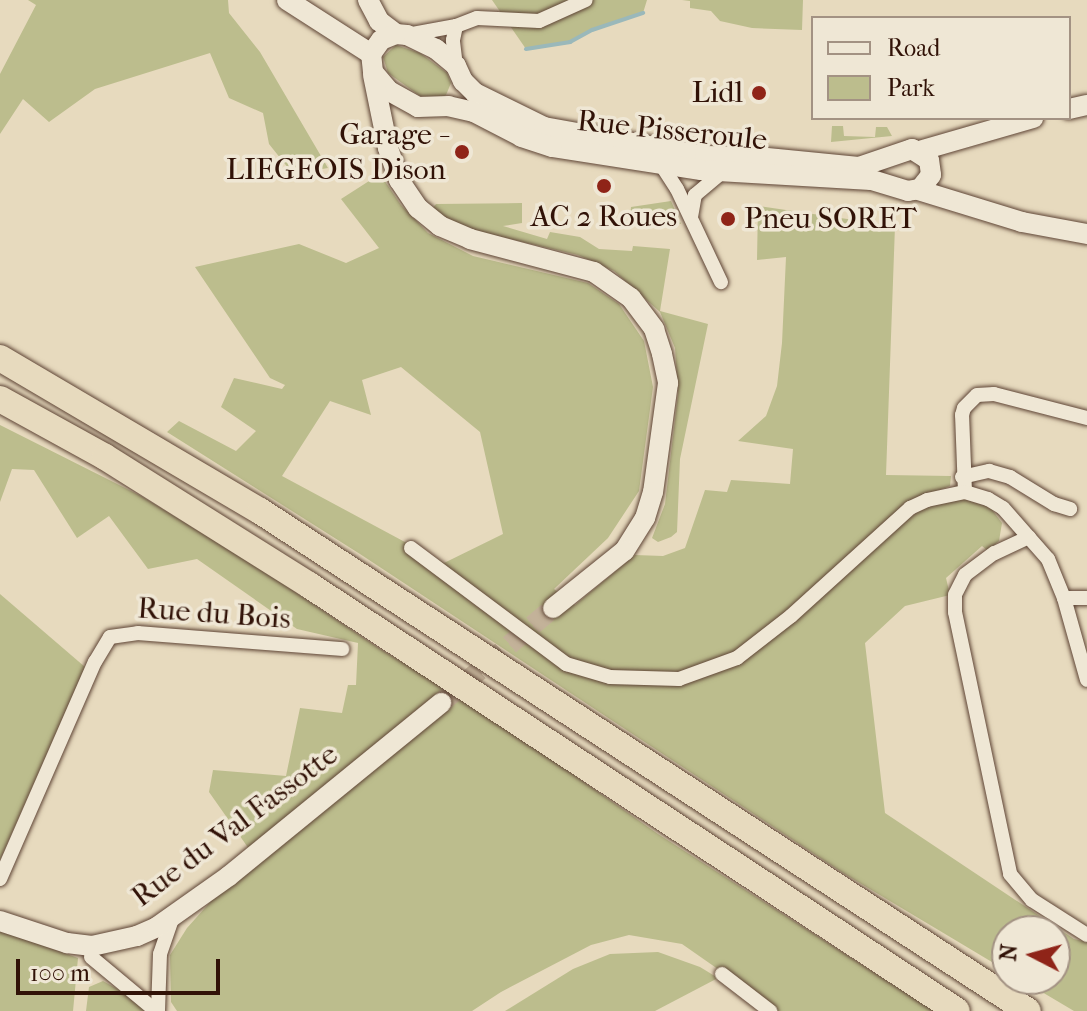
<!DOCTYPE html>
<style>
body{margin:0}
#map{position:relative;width:1087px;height:1011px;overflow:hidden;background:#e7dabe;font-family:"IM FELL French Canon",serif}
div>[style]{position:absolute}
.green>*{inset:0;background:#bcbd8d}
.stream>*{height:4px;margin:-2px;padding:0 2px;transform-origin:2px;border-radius:2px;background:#9ab8ba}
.secondary-tunnel>*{height:20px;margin-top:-10px;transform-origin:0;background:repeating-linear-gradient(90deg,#c3b299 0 20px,transparent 0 30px)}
.roads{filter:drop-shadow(0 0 2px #5e4435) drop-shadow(0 0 2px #5e4435)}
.street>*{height:14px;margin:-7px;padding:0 7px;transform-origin:7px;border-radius:7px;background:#efe7d5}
.secondary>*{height:20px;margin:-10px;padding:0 10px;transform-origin:10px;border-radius:10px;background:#efe7d5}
.highway>*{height:26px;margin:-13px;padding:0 13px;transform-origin:13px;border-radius:13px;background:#e7dabe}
.dots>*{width:22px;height:22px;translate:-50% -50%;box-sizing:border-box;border:4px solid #efe7d5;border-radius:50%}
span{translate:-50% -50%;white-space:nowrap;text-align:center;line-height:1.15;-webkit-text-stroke:7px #efe7d5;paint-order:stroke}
.poi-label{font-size:30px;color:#311207}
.right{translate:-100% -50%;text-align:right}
.left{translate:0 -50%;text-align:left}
.street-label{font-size:30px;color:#311207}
.legend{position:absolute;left:811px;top:16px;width:260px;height:104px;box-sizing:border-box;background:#efe7d5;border:2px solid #a39283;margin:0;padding:10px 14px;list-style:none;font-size:24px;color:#311207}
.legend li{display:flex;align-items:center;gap:16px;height:40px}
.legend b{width:40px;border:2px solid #a39283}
.north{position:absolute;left:991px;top:915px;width:80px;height:80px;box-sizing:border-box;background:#efe7d5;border:2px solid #a39283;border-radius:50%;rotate:276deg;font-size:22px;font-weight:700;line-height:32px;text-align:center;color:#311207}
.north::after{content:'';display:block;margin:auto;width:28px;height:36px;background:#8f2418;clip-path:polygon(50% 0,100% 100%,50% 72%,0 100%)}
.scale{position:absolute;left:16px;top:959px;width:204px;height:36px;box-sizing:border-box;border:4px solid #311207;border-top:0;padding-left:10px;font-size:24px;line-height:28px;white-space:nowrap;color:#311207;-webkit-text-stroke:6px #efe7d5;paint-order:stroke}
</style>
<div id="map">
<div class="green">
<div style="clip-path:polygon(28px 0,228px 0,229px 13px,260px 52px,328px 168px,293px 174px,269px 144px,263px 113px,229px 98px,210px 53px,95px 89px,49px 122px,23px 99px,0 134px,0 74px,36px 5px)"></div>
<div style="clip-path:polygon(492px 0,660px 0,647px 0,643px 13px,592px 30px,570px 42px,526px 49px)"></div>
<div style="clip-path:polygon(682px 0,803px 0,802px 30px,752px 28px,720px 21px,711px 11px,690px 8px,690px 1px)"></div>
<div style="clip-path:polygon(396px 45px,420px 53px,447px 73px,451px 83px,446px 95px,439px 99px,420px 96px,388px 73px,383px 57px)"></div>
<div style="clip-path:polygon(832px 126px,843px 126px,844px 136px,875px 137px,876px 127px,887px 127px,892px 136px,831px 142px)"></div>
<div style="clip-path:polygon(evenodd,380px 174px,401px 205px,428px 233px,473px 256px,588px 283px,619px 304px,644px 341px,653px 387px,639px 491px,608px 538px,554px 589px,575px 605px,635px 555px,663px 556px,685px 548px,705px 490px,727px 492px,731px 480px,790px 484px,793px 449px,738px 441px,766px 416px,777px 386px,782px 343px,786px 257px,757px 260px,758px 206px,895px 226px,886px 475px,951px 476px,950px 486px,911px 501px,779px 620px,729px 657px,697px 670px,625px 684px,745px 661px,899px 525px,928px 505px,961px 498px,990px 507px,1002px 523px,999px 541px,988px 551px,982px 546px,946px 578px,950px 595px,905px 606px,865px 643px,885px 813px,1074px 939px,1087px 942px,1087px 1011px,1074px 1011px,1020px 979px,1055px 979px,1055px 931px,1007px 931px,1007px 971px,843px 873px,360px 554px,167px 432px,179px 421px,236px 451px,256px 431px,221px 407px,234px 378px,282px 389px,285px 385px,270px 378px,195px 267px,299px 244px,346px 263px,379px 248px,341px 199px,380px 174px,401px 367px,480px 432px,503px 534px,444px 563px,282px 476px,330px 401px,371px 415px,362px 380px,401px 367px)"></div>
<div style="clip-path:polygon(671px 201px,681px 224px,630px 218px,631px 207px)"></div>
<div style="clip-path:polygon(522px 203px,522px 223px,503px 226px,547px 239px,550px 232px,580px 237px,599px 249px,632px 251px,633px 246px,670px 249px,660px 311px,708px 324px,680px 459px,677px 532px,671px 537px,658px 542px,652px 538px,665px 504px,678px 394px,675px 348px,660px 312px,614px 271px,578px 255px,467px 229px,431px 210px,436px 204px)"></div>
<div style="clip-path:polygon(0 425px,141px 496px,261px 569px,380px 649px,471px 703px,658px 834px,934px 1011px,778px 1011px,682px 944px,629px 935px,591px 945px,501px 992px,472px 1011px,177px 1011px,171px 1002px,170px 955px,187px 928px,213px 899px,445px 711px,429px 700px,249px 849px,209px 792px,213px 770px,286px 776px,300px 708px,342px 713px,348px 685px,356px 685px,358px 643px,297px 629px,197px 559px,148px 569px,109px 516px,77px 538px,34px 470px,12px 469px,0 502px)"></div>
<div style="clip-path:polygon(0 594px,85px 667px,0 860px)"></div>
<div style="clip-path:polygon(0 930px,78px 958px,73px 1011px,0 1011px)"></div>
<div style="clip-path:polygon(658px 952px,700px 967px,718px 978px,655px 1011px,505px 1011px,573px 969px,610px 954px)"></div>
<div style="clip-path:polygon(103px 981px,130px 996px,144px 1011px,86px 1011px,89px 987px)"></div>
</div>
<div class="stream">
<div style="left:526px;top:49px;width:45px;rotate:-9deg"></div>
<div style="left:570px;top:42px;width:25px;rotate:-29deg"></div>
<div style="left:592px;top:30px;width:54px;rotate:-18.4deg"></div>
</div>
<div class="secondary-tunnel">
<div style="left:441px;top:703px;width:147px;rotate:-40.3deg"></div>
</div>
<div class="roads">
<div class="street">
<div style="left:407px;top:35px;width:50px;rotate:-10.4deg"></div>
<div style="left:456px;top:26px;width:22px;rotate:-21deg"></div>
<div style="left:477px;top:18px;width:62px;rotate:2.8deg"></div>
<div style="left:539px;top:21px;width:51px;rotate:-24.1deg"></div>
<div style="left:456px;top:66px;width:26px;rotate:-97deg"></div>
<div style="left:453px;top:40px;width:14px;rotate:-78deg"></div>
<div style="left:662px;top:166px;width:27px;rotate:57deg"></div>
<div style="left:677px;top:189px;width:103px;rotate:64.7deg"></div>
<div style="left:691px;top:217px;width:22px;rotate:-80deg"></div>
<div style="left:695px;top:195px;width:35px;rotate:-40deg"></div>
<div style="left:962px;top:477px;width:28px;rotate:-13deg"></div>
<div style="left:989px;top:471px;width:22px;rotate:16deg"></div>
<div style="left:1010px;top:477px;width:52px;rotate:31.5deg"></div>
<div style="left:1054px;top:504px;width:17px;rotate:17deg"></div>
<div style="left:965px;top:492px;width:77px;rotate:-92.2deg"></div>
<div style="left:962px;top:415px;width:7px;rotate:-74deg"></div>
<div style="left:964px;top:408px;width:18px;rotate:-45deg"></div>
<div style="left:977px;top:395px;width:17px;rotate:-3deg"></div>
<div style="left:994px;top:394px;width:96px;rotate:14.5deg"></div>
<div style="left:1029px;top:537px;width:38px;rotate:155deg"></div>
<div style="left:994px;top:553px;width:36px;rotate:143deg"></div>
<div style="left:965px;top:575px;width:22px;rotate:117deg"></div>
<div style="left:955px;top:595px;width:17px;rotate:90deg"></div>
<div style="left:955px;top:612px;width:268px;rotate:78.1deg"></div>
<div style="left:1010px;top:874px;width:34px;rotate:50deg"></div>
<div style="left:1032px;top:900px;width:65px;rotate:32.5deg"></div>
<div style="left:411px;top:548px;width:194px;rotate:36.8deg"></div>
<div style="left:566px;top:664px;width:46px;rotate:16.5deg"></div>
<div style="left:610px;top:677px;width:69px;rotate:1.7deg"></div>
<div style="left:679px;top:679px;width:62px;rotate:-19.9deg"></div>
<div style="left:737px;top:658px;width:68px;rotate:-37.9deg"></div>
<div style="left:791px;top:616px;width:161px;rotate:-42.2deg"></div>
<div style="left:910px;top:508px;width:19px;rotate:-25deg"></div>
<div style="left:927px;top:500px;width:39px;rotate:-12deg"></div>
<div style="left:965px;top:492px;width:24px;rotate:17deg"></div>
<div style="left:988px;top:499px;width:17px;rotate:31deg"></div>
<div style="left:1003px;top:508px;width:68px;rotate:48.6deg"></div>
<div style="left:1048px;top:559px;width:42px;rotate:67.7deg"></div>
<div style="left:1064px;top:598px;width:85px;rotate:74.3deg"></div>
<div style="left:1064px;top:598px;width:23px"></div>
<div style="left:0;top:879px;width:237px;rotate:-66.4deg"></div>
<div style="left:95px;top:662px;width:29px;rotate:-59deg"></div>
<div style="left:110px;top:637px;width:28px;rotate:-8deg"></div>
<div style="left:138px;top:633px;width:205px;rotate:4.5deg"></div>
<div style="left:91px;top:957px;width:85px;rotate:39.7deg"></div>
<div style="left:722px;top:974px;width:61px;rotate:37.6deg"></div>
<div style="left:158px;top:1011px;width:57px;rotate:-88deg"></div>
<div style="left:160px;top:954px;width:36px;rotate:-71deg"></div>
</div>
<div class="secondary">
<div style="left:287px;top:0;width:100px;rotate:32.7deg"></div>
<div style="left:368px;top:0;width:24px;rotate:62deg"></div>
<div style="left:379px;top:21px;width:21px;rotate:37deg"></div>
<div style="left:396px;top:34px;width:11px;rotate:5deg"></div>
<div style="left:407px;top:35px;width:32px;rotate:26deg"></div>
<div style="left:436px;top:49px;width:26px;rotate:40deg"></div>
<div style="left:456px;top:66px;width:17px;rotate:65deg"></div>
<div style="left:463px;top:81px;width:17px;rotate:45deg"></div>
<div style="left:475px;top:93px;width:77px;rotate:26.2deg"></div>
<div style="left:544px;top:127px;width:164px;rotate:10.2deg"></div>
<div style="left:705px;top:156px;width:52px;rotate:1.1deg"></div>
<div style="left:757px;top:157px;width:102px;rotate:5.6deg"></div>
<div style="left:859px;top:167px;width:56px;rotate:-18.8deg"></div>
<div style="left:912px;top:149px;width:20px;rotate:33deg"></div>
<div style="left:929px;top:160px;width:15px;rotate:82deg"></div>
<div style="left:931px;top:175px;width:18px;rotate:128deg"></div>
<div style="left:920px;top:189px;width:12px;rotate:171deg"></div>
<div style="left:908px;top:191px;width:39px;rotate:-163deg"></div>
<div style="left:871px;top:180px;width:170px;rotate:-176.6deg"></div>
<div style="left:701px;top:170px;width:151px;rotate:-171.2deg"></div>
<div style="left:552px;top:147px;width:32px;rotate:-162deg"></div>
<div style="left:522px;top:137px;width:54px;rotate:-152.5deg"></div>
<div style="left:474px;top:112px;width:26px;rotate:-167deg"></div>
<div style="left:449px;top:106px;width:31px;rotate:178deg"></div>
<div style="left:418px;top:107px;width:33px;rotate:-151deg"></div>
<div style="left:389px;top:91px;width:25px;rotate:-130deg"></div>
<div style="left:373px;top:72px;width:18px;rotate:-96deg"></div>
<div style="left:371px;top:54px;width:17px;rotate:-54deg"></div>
<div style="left:381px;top:40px;width:16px;rotate:-22deg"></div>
<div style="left:373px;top:75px;width:75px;rotate:78.4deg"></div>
<div style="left:388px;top:148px;width:34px;rotate:71deg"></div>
<div style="left:399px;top:180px;width:34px;rotate:56deg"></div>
<div style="left:418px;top:208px;width:28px;rotate:39deg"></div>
<div style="left:440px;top:226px;width:33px;rotate:23deg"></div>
<div style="left:470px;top:239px;width:128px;rotate:14.9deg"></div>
<div style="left:594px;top:272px;width:45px;rotate:35.1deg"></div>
<div style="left:631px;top:298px;width:39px;rotate:53deg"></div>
<div style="left:654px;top:329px;width:26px;rotate:72deg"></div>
<div style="left:662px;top:354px;width:30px;rotate:78deg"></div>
<div style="left:668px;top:383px;width:110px;rotate:97.8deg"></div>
<div style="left:653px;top:492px;width:27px;rotate:107deg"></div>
<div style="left:645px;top:518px;width:39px;rotate:122deg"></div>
<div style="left:624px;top:551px;width:91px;rotate:141.2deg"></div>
<div style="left:1069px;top:109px;width:18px;rotate:-13deg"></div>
<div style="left:919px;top:151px;width:119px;rotate:-16.1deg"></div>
<div style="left:918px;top:190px;width:109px;rotate:17.1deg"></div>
<div style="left:1022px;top:222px;width:66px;rotate:10.5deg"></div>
<div style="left:0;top:921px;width:71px;rotate:18.2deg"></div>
<div style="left:67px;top:943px;width:25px;rotate:7deg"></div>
<div style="left:92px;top:946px;width:46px;rotate:-12.5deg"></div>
<div style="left:137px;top:936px;width:22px;rotate:-24deg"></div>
<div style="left:157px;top:927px;width:88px;rotate:-35.3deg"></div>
<div style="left:229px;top:876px;width:274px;rotate:-39.2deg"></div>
</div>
<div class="highway">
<div style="left:0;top:358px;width:302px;rotate:30.5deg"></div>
<div style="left:260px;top:511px;width:916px;rotate:33.07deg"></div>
<div style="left:0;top:399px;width:120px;rotate:28.9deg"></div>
<div style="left:105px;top:457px;width:241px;rotate:32.1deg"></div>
<div style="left:309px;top:585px;width:775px;rotate:33.32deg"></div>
</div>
</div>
<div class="dots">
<div style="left:759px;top:93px;background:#8f2418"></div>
<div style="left:462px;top:152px;background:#8f2418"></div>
<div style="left:604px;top:186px;background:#8f2418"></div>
<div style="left:728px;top:219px;background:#8f2418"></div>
</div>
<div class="poi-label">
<span class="right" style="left:743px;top:93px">Lidl</span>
<span class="right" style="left:446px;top:152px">Garage -<br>LIEGEOIS Dison</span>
<span style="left:604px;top:217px">AC 2 Roues</span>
<span class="left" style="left:744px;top:219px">Pneu SORET</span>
</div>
<div class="street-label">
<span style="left:672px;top:131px;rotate:6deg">Rue Pisseroule</span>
<span style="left:214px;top:614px;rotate:4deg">Rue du Bois</span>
<span style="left:235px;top:826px;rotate:-37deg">Rue du Val Fassotte</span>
</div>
<ul class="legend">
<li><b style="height:10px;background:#efe7d5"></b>Road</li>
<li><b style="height:22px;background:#bcbd8d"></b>Park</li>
</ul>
<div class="north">N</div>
<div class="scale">100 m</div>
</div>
